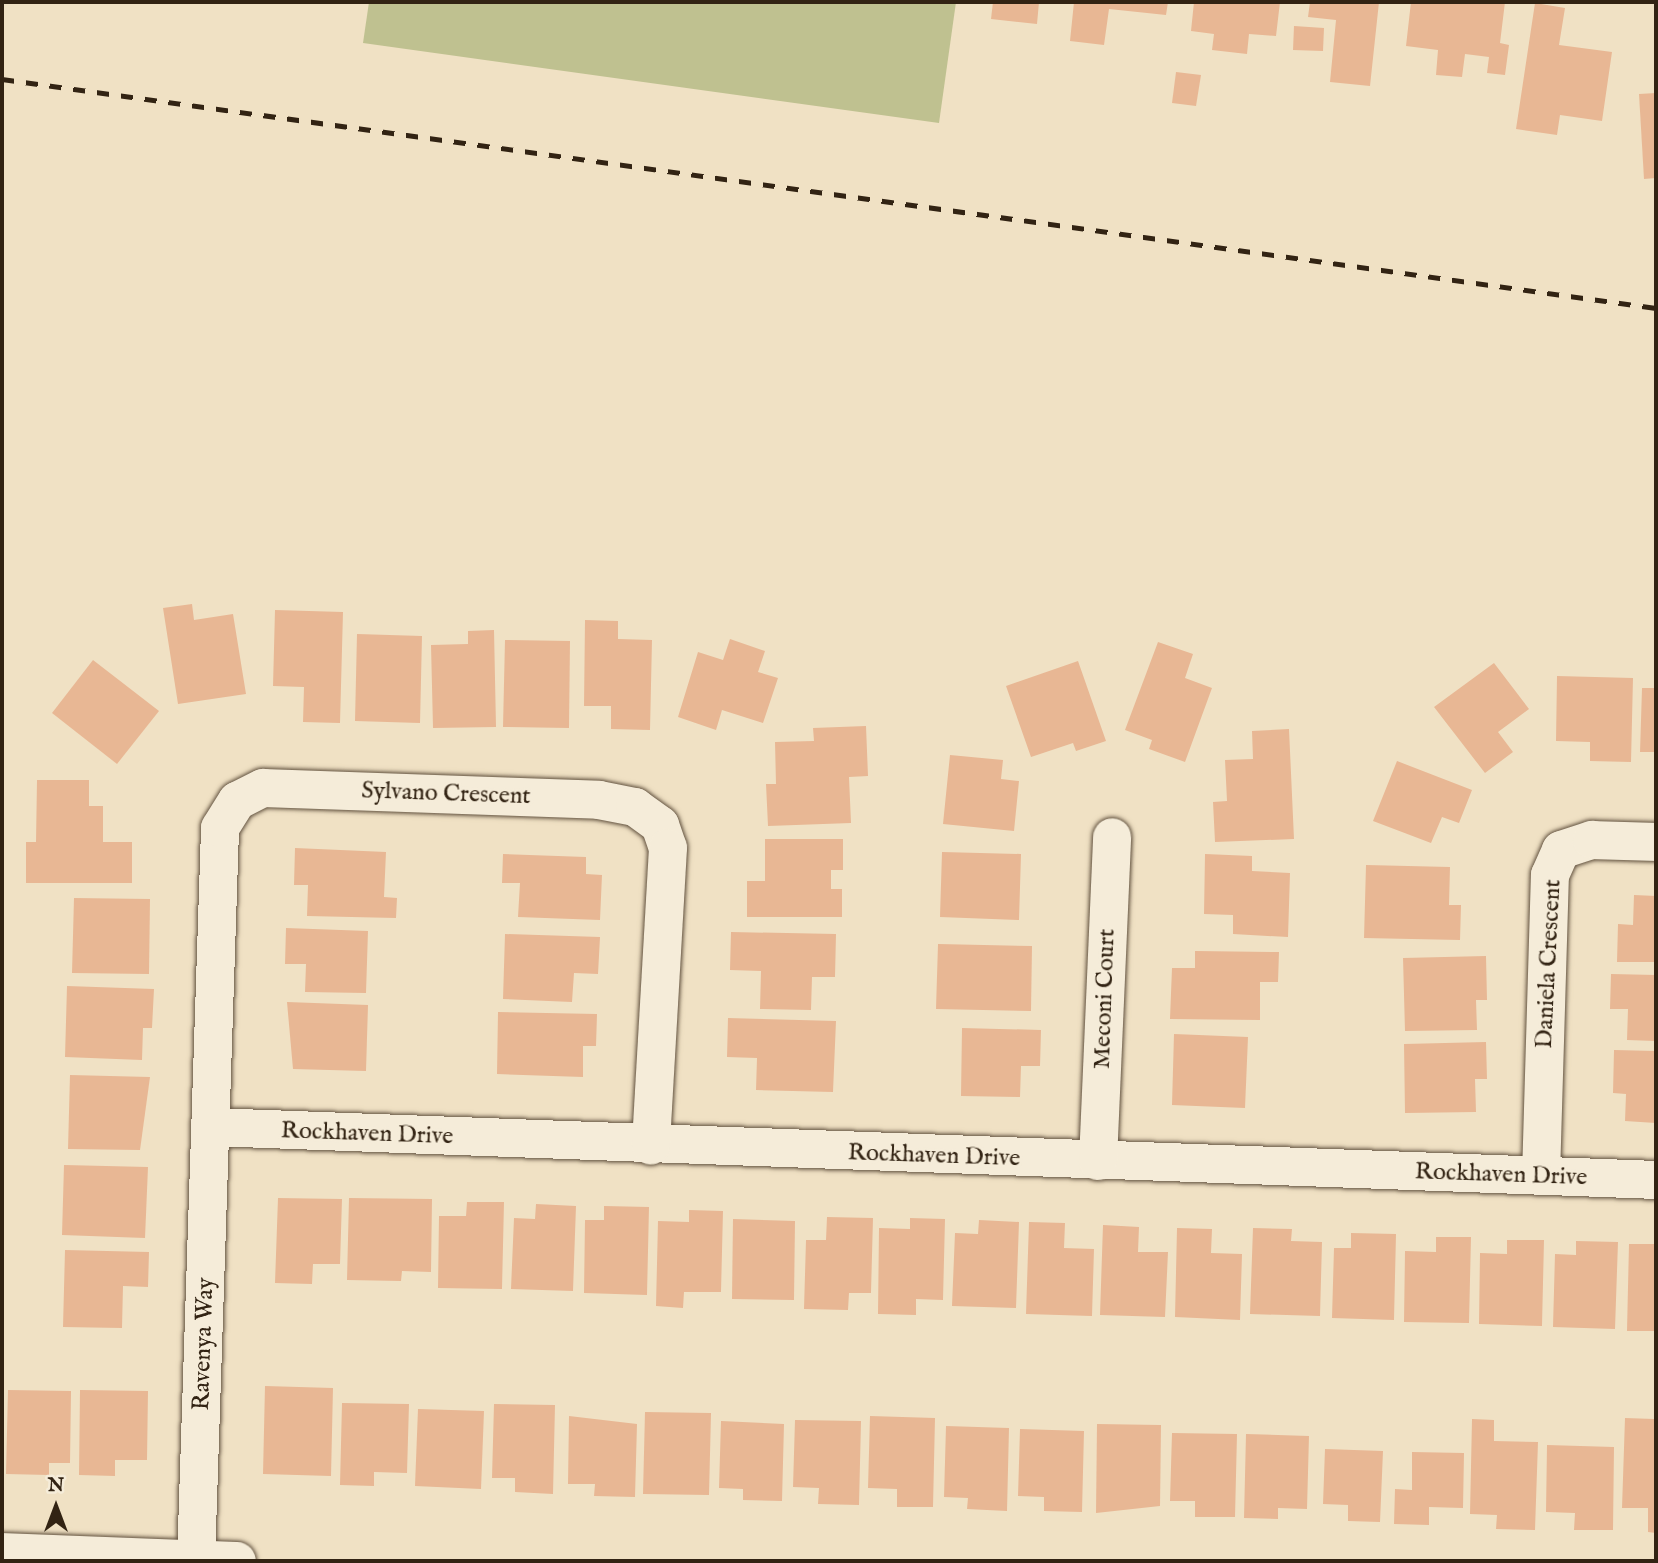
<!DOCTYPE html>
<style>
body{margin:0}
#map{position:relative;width:1658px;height:1563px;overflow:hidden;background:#f0e1c4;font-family:"IM FELL English",serif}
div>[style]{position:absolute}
.green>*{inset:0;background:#bfc190}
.building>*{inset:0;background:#e8b794}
.roads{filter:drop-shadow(0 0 2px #62523f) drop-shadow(0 0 2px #62523f)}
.minor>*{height:38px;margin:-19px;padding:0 19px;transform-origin:19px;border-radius:19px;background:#f5ecd9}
.rail>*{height:5px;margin-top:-2.5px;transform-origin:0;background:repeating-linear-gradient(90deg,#322313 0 12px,transparent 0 24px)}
span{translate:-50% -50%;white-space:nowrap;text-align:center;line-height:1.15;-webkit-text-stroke:5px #f5ecd9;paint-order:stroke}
.street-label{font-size:24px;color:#322313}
.frame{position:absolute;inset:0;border:4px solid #322313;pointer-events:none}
.north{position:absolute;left:21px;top:1472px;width:70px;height:70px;-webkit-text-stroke:5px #f5ecd9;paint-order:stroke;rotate:0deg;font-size:19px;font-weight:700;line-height:28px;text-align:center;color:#322313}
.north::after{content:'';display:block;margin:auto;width:24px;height:32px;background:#322313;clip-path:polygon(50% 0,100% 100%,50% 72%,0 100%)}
</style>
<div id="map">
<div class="green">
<div style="clip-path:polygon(369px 2px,956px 2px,939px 123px,363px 43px)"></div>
</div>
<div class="building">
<div style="clip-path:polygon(993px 2px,1039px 2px,1037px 24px,991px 19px)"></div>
<div style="clip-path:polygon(1074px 2px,1168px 2px,1166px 15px,1109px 9px,1104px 45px,1070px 41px)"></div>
<div style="clip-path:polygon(1194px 2px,1280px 2px,1276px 36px,1249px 34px,1247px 54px,1212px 50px,1214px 34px,1191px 31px)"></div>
<div style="clip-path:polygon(1310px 2px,1379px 2px,1370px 86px,1330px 82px,1336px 20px,1308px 17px)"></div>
<div style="clip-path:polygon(1411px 2px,1505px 2px,1500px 43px,1509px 45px,1505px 75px,1487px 73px,1489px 57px,1465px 54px,1462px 77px,1436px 75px,1438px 50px,1406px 46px)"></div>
<div style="clip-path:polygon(1535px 3px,1565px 8px,1559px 45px,1612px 52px,1602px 121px,1560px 115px,1557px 135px,1516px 129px)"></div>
<div style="clip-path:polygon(1294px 26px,1324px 28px,1323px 51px,1293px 50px)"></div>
<div style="clip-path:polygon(1176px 72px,1201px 75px,1196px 106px,1172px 103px)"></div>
<div style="clip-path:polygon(1656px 93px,1656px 178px,1644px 179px,1639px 94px)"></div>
<div style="clip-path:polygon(192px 604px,194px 620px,233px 614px,246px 694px,178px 704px,163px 608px)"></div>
<div style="clip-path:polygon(275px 610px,343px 612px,340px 723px,303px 722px,304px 687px,273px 686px)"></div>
<div style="clip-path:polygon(585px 620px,618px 621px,618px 639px,652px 640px,650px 730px,611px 729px,611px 706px,584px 706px)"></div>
<div style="clip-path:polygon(494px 630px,496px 727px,433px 728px,431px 645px,468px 644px,468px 631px)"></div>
<div style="clip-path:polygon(357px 634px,422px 636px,420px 723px,355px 721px)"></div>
<div style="clip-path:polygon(730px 639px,765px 651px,758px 672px,778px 678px,763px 723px,722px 710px,716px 730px,678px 717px,698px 652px,723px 660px)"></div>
<div style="clip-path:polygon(505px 640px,570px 641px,569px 728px,503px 727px)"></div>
<div style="clip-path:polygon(1158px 642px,1193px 654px,1185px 678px,1212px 688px,1185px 762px,1149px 749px,1152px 740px,1125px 730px)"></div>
<div style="clip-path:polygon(93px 660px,159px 711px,117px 764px,52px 713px)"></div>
<div style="clip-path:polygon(1078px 661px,1106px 741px,1076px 751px,1073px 743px,1031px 757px,1006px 686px)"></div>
<div style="clip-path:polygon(1494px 663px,1529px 709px,1498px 732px,1513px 752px,1485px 773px,1434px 707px)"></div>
<div style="clip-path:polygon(1557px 676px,1633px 678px,1631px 762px,1590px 761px,1590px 742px,1556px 741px)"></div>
<div style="clip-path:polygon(1642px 688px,1656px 688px,1656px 752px,1640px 752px)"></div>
<div style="clip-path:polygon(866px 726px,868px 776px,849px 777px,851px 823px,768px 826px,766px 784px,776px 784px,775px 742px,814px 741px,813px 728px)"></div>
<div style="clip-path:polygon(1289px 729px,1294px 839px,1215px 842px,1213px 802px,1227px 801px,1225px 760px,1253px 759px,1252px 731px)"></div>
<div style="clip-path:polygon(950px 755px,1003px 760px,1001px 779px,1019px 781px,1014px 831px,943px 824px)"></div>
<div style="clip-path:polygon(1397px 761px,1472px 790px,1459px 823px,1442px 817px,1431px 843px,1373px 821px)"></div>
<div style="clip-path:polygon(37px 780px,89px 780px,89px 806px,103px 806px,103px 842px,132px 842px,132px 883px,26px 883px,26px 842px,36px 842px)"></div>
<div style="clip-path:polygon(765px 839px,843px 839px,843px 870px,831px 870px,831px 889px,842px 889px,842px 917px,747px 917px,747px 881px,765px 881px)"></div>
<div style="clip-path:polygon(295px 848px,386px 852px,384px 897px,397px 898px,396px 918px,307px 916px,308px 885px,294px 885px)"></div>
<div style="clip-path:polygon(942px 852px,1021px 854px,1019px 920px,940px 917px)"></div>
<div style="clip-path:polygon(503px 854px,586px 857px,586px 874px,602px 875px,600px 920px,518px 917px,520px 883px,502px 883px)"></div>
<div style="clip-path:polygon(1205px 854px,1252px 856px,1252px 871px,1290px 873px,1288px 937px,1233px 934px,1233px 915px,1204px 914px)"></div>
<div style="clip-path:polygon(1366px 865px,1450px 867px,1449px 905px,1461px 905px,1460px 940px,1364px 938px)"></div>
<div style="clip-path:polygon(1634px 895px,1656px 896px,1656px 962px,1617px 962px,1618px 924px,1633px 925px)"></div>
<div style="clip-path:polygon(74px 898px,150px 899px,149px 974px,72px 973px)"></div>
<div style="clip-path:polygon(286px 928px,368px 931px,366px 993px,305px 992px,306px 964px,285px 964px)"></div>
<div style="clip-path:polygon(731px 932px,836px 934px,835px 977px,812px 977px,811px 1010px,760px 1009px,761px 971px,730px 970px)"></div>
<div style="clip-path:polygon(505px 934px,600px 937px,598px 974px,574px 973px,572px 1002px,503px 999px)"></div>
<div style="clip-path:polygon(938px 944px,1032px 946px,1031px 1011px,936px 1009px)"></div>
<div style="clip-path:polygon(1195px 951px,1279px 952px,1278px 982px,1260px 982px,1260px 1020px,1170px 1019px,1172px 968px,1195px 968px)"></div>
<div style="clip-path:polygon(1486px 956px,1487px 1000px,1476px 1000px,1477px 1030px,1405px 1031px,1403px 958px)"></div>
<div style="clip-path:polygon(1611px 974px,1656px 975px,1656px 1041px,1627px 1040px,1628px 1009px,1610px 1009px)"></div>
<div style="clip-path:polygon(67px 986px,154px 989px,152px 1028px,143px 1028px,142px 1060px,65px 1057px)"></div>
<div style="clip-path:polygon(287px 1002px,368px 1005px,366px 1071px,293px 1069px)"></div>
<div style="clip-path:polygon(498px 1012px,597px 1014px,596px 1046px,583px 1046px,583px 1077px,497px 1074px)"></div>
<div style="clip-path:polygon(728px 1018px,836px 1021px,833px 1092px,756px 1090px,757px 1058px,727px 1057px)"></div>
<div style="clip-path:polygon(962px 1028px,1041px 1030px,1040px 1066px,1021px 1066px,1020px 1097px,961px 1096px)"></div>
<div style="clip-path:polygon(1174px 1034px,1248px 1037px,1245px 1108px,1172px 1105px)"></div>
<div style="clip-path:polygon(1486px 1042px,1487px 1079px,1475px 1079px,1476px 1112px,1405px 1113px,1404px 1044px)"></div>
<div style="clip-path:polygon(1614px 1050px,1656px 1051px,1656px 1123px,1625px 1121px,1626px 1094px,1613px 1093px)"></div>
<div style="clip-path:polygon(70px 1075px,150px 1077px,140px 1150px,68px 1149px)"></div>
<div style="clip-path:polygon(64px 1165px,148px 1167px,145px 1238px,62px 1235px)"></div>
<div style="clip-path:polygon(278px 1198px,342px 1199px,340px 1264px,313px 1264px,312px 1284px,275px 1283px)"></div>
<div style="clip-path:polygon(349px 1198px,432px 1199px,431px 1272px,402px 1271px,401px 1281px,347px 1280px)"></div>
<div style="clip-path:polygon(467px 1202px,504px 1202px,502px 1289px,438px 1288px,439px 1216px,466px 1216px)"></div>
<div style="clip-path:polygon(536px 1204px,576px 1206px,573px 1291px,511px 1289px,514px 1218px,535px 1219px)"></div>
<div style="clip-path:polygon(604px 1206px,649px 1207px,647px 1295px,584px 1293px,585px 1220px,604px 1220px)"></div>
<div style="clip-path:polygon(689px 1210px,723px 1211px,721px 1292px,684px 1292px,683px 1308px,656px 1306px,658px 1221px,689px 1222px)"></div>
<div style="clip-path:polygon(827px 1217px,873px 1218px,871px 1293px,849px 1293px,848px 1310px,804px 1309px,806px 1240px,826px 1240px)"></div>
<div style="clip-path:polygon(910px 1218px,945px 1219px,943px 1300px,916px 1299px,916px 1315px,878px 1314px,879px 1228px,910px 1229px)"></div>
<div style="clip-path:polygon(733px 1219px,795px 1221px,794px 1300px,732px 1299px)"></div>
<div style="clip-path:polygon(979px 1220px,1019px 1222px,1016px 1308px,952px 1306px,955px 1233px,978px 1234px)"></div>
<div style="clip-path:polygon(1029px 1222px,1065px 1223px,1064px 1248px,1094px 1249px,1092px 1316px,1026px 1314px)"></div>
<div style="clip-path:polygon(1103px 1225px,1139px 1227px,1138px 1252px,1168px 1252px,1165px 1317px,1100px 1315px)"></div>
<div style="clip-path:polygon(1177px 1228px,1212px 1229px,1211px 1253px,1242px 1254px,1240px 1320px,1175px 1317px)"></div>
<div style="clip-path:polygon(1253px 1228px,1292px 1229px,1291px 1241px,1322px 1242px,1320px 1316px,1250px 1314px)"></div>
<div style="clip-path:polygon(1351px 1233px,1396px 1234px,1394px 1320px,1332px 1318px,1334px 1248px,1351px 1248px)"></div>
<div style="clip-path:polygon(1436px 1237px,1471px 1237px,1469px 1323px,1404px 1322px,1405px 1251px,1436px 1252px)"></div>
<div style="clip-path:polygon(1507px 1240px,1544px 1240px,1542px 1326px,1479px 1324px,1480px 1253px,1507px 1254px)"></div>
<div style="clip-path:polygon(1576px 1241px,1618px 1242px,1615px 1329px,1553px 1327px,1555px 1254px,1576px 1255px)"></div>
<div style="clip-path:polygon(1629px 1244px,1656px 1244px,1656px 1331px,1627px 1331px)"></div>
<div style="clip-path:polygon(65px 1250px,149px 1252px,148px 1287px,123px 1286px,122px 1328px,63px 1327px)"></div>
<div style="clip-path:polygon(265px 1386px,333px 1388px,331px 1476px,263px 1474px)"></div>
<div style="clip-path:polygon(8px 1390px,71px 1391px,70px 1463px,49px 1463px,49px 1475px,6px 1474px)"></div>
<div style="clip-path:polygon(80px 1390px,148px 1391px,147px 1460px,115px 1460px,115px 1476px,79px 1475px)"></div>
<div style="clip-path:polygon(342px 1403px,409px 1404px,407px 1473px,374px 1472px,374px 1486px,340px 1485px)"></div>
<div style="clip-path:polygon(494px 1404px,555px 1405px,553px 1494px,515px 1492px,515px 1478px,492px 1478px)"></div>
<div style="clip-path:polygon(418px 1409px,484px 1411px,481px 1489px,415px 1486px)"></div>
<div style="clip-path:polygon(645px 1412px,711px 1413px,709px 1495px,643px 1494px)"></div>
<div style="clip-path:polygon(569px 1416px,637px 1424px,635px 1497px,594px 1496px,595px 1484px,568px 1484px)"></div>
<div style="clip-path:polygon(870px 1416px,935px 1418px,933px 1507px,897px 1507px,897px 1489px,868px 1488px)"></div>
<div style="clip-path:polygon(1625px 1418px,1654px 1419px,1656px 1533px,1648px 1532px,1648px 1508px,1622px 1508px)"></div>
<div style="clip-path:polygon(1472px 1419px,1494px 1420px,1494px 1441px,1538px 1442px,1535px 1530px,1496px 1529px,1497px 1515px,1470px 1514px)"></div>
<div style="clip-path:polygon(795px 1420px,861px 1421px,859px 1505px,818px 1504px,819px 1488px,793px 1487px)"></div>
<div style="clip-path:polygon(721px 1421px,784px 1424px,782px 1501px,743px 1500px,743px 1489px,719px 1488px)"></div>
<div style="clip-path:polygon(1097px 1424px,1161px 1425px,1160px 1506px,1096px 1513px)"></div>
<div style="clip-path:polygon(946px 1426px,1009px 1428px,1007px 1511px,967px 1509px,968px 1498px,944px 1497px)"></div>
<div style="clip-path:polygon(1020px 1429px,1084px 1431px,1082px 1512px,1044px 1511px,1044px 1497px,1018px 1496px)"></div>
<div style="clip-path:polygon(1172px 1433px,1237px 1434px,1235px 1517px,1195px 1517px,1195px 1501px,1170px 1501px)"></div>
<div style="clip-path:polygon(1246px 1434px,1309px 1436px,1307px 1509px,1278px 1508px,1278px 1519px,1244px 1518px)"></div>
<div style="clip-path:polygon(1547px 1445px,1614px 1447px,1613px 1530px,1574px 1530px,1575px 1513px,1546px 1512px)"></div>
<div style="clip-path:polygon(1325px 1449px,1383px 1451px,1380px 1522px,1348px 1521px,1348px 1505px,1323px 1504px)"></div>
<div style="clip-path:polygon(1412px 1452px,1464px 1453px,1463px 1508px,1429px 1507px,1429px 1525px,1394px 1524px,1395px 1489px,1412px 1490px)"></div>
</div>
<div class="roads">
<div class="minor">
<div style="left:212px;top:1127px;width:1445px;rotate:2.1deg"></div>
<div style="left:1098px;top:1161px;width:324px;rotate:-87.5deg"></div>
<div style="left:1541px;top:1176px;width:301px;rotate:-88.3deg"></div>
<div style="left:1550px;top:875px;width:27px;rotate:-66deg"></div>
<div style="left:1561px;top:850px;width:33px;rotate:-18deg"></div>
<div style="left:1592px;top:840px;width:64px;rotate:1.8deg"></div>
<div style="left:2px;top:1552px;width:235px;rotate:2.2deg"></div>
<div style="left:196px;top:1561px;width:733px;rotate:-88.12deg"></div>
<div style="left:220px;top:828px;width:32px;rotate:-58deg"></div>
<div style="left:237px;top:801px;width:29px;rotate:-27deg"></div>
<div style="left:263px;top:788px;width:336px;rotate:2deg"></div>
<div style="left:599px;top:800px;width:37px;rotate:11deg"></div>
<div style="left:635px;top:807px;width:31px;rotate:36deg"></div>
<div style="left:660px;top:825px;width:24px;rotate:71deg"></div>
<div style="left:668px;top:848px;width:298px;rotate:93.3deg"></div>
</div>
</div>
<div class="rail">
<div style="left:2px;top:79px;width:1670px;rotate:7.88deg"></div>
</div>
<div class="street-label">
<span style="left:446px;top:794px;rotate:2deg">Sylvano Crescent</span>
<span style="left:1549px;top:964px;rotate:-87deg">Daniela Crescent</span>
<span style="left:1105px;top:999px;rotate:-88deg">Meconi Court</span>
<span style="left:367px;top:1134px;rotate:2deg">Rockhaven Drive</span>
<span style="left:934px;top:1156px;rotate:2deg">Rockhaven Drive</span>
<span style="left:1501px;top:1175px;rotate:2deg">Rockhaven Drive</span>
<span style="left:204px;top:1344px;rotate:-88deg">Ravenya Way</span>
</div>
<div class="frame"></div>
<div class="north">N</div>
</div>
